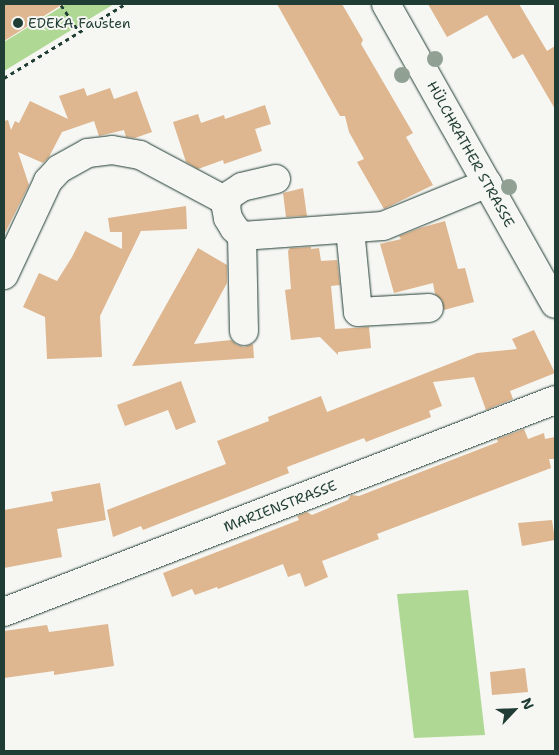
<!DOCTYPE html>
<meta charset="utf-8">
<style>
body{margin:0}
#map{position:relative;width:559px;height:755px;overflow:hidden;background:#f6f6f2;font-family:"Shantell Sans",sans-serif}
div>[style]{position:absolute}
.green>*{inset:0;background:#afd894}
.building>*{inset:0;background:#deb68f}
.path>*{height:3px;margin-top:-1.5px;transform-origin:0;background:repeating-linear-gradient(90deg,#1f3d34 0 4px,transparent 0 8px)}
.roads{filter:drop-shadow(0 0 1px #1f3d34) drop-shadow(0 0 1px #1f3d34)}
.minor>*{height:28px;margin:-14px;padding:0 14px;transform-origin:14px;border-radius:14px;background:#f6f6f2}
.trees>*{width:16px;height:16px;margin:-8px;border-radius:50%;background:#90a194}
.dots>*{width:14px;height:14px;translate:-50% -50%;box-sizing:border-box;border:2px solid #f6f6f2;border-radius:50%}
span{translate:-50% -50%;white-space:nowrap;text-align:center;line-height:1.15;-webkit-text-stroke:4px #f6f6f2;paint-order:stroke}
.poi-label{font-size:14px;color:#1f3d34}
.left{translate:0 -50%;text-align:left}
.street-label{font-size:14px;color:#1f3d34}
.frame{position:absolute;inset:0;border:5px solid #1f3d34;pointer-events:none}
.north{position:absolute;left:489px;top:685px;width:50px;height:50px;-webkit-text-stroke:4px #f6f6f2;paint-order:stroke;rotate:65deg;font-size:14px;font-weight:700;line-height:20px;text-align:center;color:#1f3d34}
.north::after{content:'';display:block;margin:auto;width:18px;height:22px;background:#1f3d34;clip-path:polygon(50% 0,100% 100%,50% 72%,0 100%)}
</style>
<div id="map">
<div class="green">
<div style="clip-path:polygon(66px 4px,114px 4px,4px 71px,4px 42px)"></div>
<div style="clip-path:polygon(468px 590px,485px 735px,414px 738px,397px 594px)"></div>
</div>
<div class="building">
<div style="clip-path:polygon(4px 4px,63px 4px,4px 41px)"></div>
<div style="clip-path:polygon(277px 4px,342px 4px,363px 40px,361px 44px,413px 133px,406px 137px,433px 185px,384px 209px,357px 162px,364px 159px,349px 132px,345px 116px,340px 116px)"></div>
<div style="clip-path:polygon(428px 4px,519px 4px,547px 51px,555px 46px,555px 109px,523px 54px,513px 59px,487px 15px,447px 37px)"></div>
<div style="clip-path:polygon(84px 88px,87px 96px,110px 88px,114px 99px,137px 91px,152px 132px,135px 138px,126px 137px,124px 130px,99px 136px,94px 121px,62px 132px,49px 157px,43px 163px,18px 152px,29px 185px,4px 235px,4px 121px,8px 120px,11px 130px,15px 121px,19px 123px,30px 101px,68px 119px,59px 96px)"></div>
<div style="clip-path:polygon(265px 105px,271px 124px,255px 129px,262px 151px,224px 164px,223px 160px,198px 169px,186px 162px,173px 122px,198px 114px,201px 123px,224px 115px,225px 119px)"></div>
<div style="clip-path:polygon(303px 188px,307px 216px,286px 217px,283px 193px)"></div>
<div style="clip-path:polygon(186px 206px,187px 229px,141px 231px,100px 316px,102px 357px,47px 359px,45px 317px,23px 307px,39px 273px,57px 281px,72px 257px,85px 231px,122px 249px,122px 232px,110px 232px,108px 218px)"></div>
<div style="clip-path:polygon(445px 221px,458px 269px,465px 268px,474px 302px,444px 310px,442px 300px,435px 294px,433px 283px,394px 293px,380px 244px,401px 239px,399px 236px,420px 228px)"></div>
<div style="clip-path:polygon(311px 247px,311px 249px,319px 248px,321px 261px,337px 260px,340px 285px,331px 286px,335px 329px,369px 327px,371px 348px,338px 352px,338px 355px,320px 337px,291px 340px,285px 290px,291px 289px,288px 251px,290px 248px)"></div>
<div style="clip-path:polygon(198px 248px,227px 265px,227px 283px,194px 344px,231px 340px,237px 345px,244px 347px,253px 344px,254px 358px,132px 366px)"></div>
<div style="clip-path:polygon(534px 330px,555px 373px,510px 391px,513px 399px,486px 410px,474px 377px,433px 382px,442px 406px,429px 411px,431px 417px,366px 442px,364px 438px,287px 467px,289px 473px,143px 530px,141px 526px,113px 537px,107px 510px,226px 464px,217px 441px,269px 421px,268px 417px,321px 396px,327px 412px,477px 353px,517px 349px,512px 339px)"></div>
<div style="clip-path:polygon(181px 381px,196px 422px,176px 430px,168px 410px,125px 426px,117px 405px)"></div>
<div style="clip-path:polygon(524px 429px,528px 439px,544px 433px,545px 439px,555px 437px,555px 459px,549px 459px,551px 468px,377px 534px,379px 539px,322px 561px,328px 577px,305px 587px,300px 573px,288px 577px,283px 564px,218px 589px,217px 587px,195px 595px,192px 589px,172px 597px,163px 573px,299px 520px,297px 516px,307px 512px,312px 515px,348px 500px,351px 495px,359px 496px,498px 442px,497px 439px)"></div>
<div style="clip-path:polygon(100px 483px,106px 520px,57px 529px,62px 557px,4px 568px,4px 510px,53px 501px,51px 492px)"></div>
<div style="clip-path:polygon(552px 520px,555px 540px,522px 546px,518px 523px)"></div>
<div style="clip-path:polygon(108px 624px,114px 666px,54px 675px,54px 671px,4px 678px,4px 631px,47px 625px,49px 632px)"></div>
<div style="clip-path:polygon(525px 668px,528px 692px,492px 695px,490px 672px)"></div>
</div>
<div class="path">
<div style="left:61px;top:5px;width:32px;rotate:56deg"></div>
<div style="left:4px;top:78px;width:142px;rotate:-31.4deg"></div>
</div>
<div class="roads">
<div class="minor">
<div style="left:386px;top:4px;width:344px;rotate:60.6deg"></div>
<div style="left:276px;top:179px;width:35px;rotate:167deg"></div>
<div style="left:242px;top:187px;width:17px;rotate:147deg"></div>
<div style="left:228px;top:196px;width:11px;rotate:100deg"></div>
<div style="left:226px;top:207px;width:11px;rotate:80deg"></div>
<div style="left:228px;top:218px;width:12px;rotate:59deg"></div>
<div style="left:234px;top:228px;width:11px;rotate:45deg"></div>
<div style="left:242px;top:236px;width:141px;rotate:-4.1deg"></div>
<div style="left:383px;top:226px;width:113px;rotate:-22.3deg"></div>
<div style="left:350px;top:229px;width:83px;rotate:84.5deg"></div>
<div style="left:358px;top:312px;width:71px;rotate:-3.2deg"></div>
<div style="left:242px;top:236px;width:95px;rotate:88.8deg"></div>
<div style="left:4px;top:275px;width:104px;rotate:-64.9deg"></div>
<div style="left:48px;top:181px;width:16px;rotate:-47deg"></div>
<div style="left:59px;top:169px;width:33px;rotate:-29deg"></div>
<div style="left:88px;top:153px;width:24px;rotate:-7deg"></div>
<div style="left:112px;top:150px;width:28px;rotate:10deg"></div>
<div style="left:140px;top:155px;width:98px;rotate:28.1deg"></div>
<div style="left:4px;top:612px;width:590px;rotate:-21.04deg"></div>
</div>
</div>
<div class="trees">
<div style="left:435px;top:59px"></div>
<div style="left:402px;top:75px"></div>
<div style="left:509px;top:187px"></div>
</div>
<div class="dots">
<div style="left:18px;top:23px;background:#1f3d34"></div>
</div>
<div class="poi-label">
<span class="left" style="left:28px;top:23px">EDEKA Fausten</span>
</div>
<div class="street-label">
<span style="left:471px;top:154px;rotate:61deg">HÜLCHRATHER STRASSE</span>
<span style="left:280px;top:506px;rotate:-21deg">MARIENSTRASSE</span>
</div>
<div class="frame"></div>
<div class="north">N</div>
</div>
